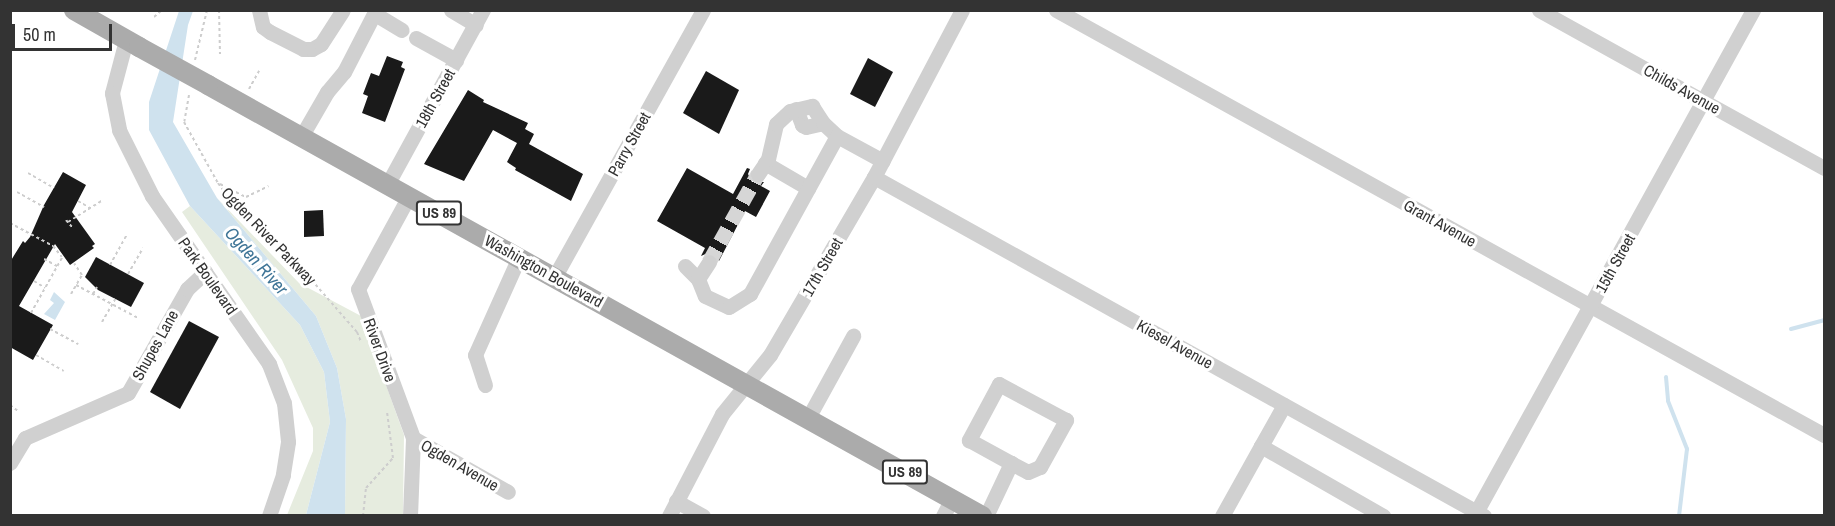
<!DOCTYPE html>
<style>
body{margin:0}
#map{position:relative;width:1835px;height:526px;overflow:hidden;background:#fff;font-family:"Archivo Narrow",sans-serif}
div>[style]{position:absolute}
.green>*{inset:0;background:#e6ecdf}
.water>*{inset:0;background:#cfe2ee}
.stream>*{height:4px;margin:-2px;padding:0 2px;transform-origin:2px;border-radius:2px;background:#cfe2ee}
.building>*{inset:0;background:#1a1a1a}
.minor-tunnel>*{height:15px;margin-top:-7.5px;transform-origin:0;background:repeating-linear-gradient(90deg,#d6d6d6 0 15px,transparent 0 23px)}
.path>*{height:2px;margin-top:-1px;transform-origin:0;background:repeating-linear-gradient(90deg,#cdcdcd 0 3px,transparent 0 6px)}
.minor>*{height:15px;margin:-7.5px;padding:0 7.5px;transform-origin:7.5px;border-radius:7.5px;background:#d0d0d0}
.major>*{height:20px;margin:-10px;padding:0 10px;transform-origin:10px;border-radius:10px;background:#ababab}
.major-bridge>*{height:20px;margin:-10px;padding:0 10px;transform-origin:10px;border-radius:10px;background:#ababab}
span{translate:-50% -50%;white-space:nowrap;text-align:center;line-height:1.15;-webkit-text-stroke:6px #fff;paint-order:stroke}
.shield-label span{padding:2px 4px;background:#fff;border:2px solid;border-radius:4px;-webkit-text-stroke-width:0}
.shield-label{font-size:15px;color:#333;font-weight:700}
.street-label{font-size:16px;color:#333}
.water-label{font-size:18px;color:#3f7597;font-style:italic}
.frame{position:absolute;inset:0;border:12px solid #333;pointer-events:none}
.scale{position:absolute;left:12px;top:24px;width:100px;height:27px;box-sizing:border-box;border:3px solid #333;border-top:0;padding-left:8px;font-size:18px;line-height:21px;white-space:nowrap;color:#333;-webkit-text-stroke:4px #fff;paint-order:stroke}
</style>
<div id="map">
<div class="green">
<div style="clip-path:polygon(217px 198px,299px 283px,361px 316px,404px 435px,403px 515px,345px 515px,346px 419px,337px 368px,316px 316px)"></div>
<div style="clip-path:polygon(190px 206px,300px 325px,324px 372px,330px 422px,306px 515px,287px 515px,313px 451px,313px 428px,282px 360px,182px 212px)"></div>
</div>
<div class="water">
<div style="clip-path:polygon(179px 11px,193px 11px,188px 25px,173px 122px,217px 198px,316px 316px,337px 368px,346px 419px,345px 515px,306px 515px,330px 422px,324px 372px,300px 325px,190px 206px,149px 130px,149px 102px)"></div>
<div style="clip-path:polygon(54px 292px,65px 302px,55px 320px,44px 314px,54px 303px,50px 300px)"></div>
</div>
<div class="stream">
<div style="left:1791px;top:329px;width:34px;rotate:-15deg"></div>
<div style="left:1666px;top:377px;width:24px;rotate:85deg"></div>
<div style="left:1668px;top:401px;width:52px;rotate:68.4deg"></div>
<div style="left:1687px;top:449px;width:67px;rotate:96.8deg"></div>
</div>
<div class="building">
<div style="clip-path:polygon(387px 56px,403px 62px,401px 67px,405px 69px,385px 122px,362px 113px,368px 96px,363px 94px,371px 73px,379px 76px)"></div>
<div style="clip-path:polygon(868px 58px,893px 72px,875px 107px,850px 94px)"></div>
<div style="clip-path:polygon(706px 71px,739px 90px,719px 134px,683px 113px)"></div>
<div style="clip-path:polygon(468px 90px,484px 100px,483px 102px,528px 123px,525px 129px,534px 134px,529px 144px,583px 174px,571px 201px,515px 170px,516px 168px,507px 162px,517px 143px,493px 130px,464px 181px,424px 164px)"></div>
<div style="clip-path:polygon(687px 168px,733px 194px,747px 168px,750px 169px,748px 174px,752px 182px,764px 182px,761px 186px,770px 191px,756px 217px,745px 211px,719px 261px,715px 254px,710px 252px,701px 256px,705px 248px,657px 221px)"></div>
<div style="clip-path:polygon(63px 172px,86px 185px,72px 212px,95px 244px,92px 246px,94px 248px,70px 265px,55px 244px,19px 306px,53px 325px,33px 360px,10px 347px,10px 262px,23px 241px,25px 243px,30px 237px,44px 205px)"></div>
<div style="clip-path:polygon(323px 210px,324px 236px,304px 237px,304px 211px)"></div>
<div style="clip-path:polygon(96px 257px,144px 283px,131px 307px,98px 290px,85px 277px)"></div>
<div style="clip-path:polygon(189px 321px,219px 337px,180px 409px,150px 392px)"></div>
</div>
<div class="minor-tunnel">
<div style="left:709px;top:262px;width:101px;rotate:-60.9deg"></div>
</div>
<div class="path">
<div style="left:219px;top:10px;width:44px;rotate:88.7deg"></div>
<div style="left:154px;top:17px;width:11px;rotate:-41deg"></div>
<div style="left:195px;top:60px;width:51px;rotate:-76.5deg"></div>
<div style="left:249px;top:89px;width:21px;rotate:-61deg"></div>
<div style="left:189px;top:95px;width:27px;rotate:100deg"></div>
<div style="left:184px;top:122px;width:70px;rotate:60.9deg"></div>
<div style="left:218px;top:183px;width:18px;rotate:56deg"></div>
<div style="left:228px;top:198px;width:81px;rotate:42.5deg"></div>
<div style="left:288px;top:253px;width:105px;rotate:48.9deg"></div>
<div style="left:357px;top:332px;width:11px;rotate:68deg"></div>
<div style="left:28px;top:173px;width:30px;rotate:30deg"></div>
<div style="left:220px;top:184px;width:29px;rotate:27deg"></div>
<div style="left:246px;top:197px;width:25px;rotate:-26deg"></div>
<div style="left:17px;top:192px;width:31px;rotate:29deg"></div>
<div style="left:78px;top:201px;width:14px;rotate:30deg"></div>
<div style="left:66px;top:220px;width:11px;rotate:49deg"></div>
<div style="left:68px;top:222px;width:41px;rotate:-32.2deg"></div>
<div style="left:10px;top:223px;width:49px;rotate:28.1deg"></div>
<div style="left:53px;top:246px;width:14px;rotate:51deg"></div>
<div style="left:44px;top:259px;width:15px;rotate:28deg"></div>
<div style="left:110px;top:265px;width:35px;rotate:-61deg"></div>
<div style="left:128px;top:274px;width:30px;rotate:-60deg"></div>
<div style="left:34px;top:281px;width:13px;rotate:32deg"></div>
<div style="left:76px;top:285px;width:70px;rotate:28deg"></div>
<div style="left:71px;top:294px;width:22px;rotate:-60deg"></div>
<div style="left:82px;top:275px;width:14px;rotate:-124deg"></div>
<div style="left:93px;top:294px;width:8px;rotate:-60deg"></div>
<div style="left:31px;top:313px;width:65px;rotate:-60.7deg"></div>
<div style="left:102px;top:322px;width:28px;rotate:-60deg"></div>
<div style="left:50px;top:329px;width:32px;rotate:28deg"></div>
<div style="left:10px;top:349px;width:2px;rotate:-27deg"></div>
<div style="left:36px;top:355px;width:32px;rotate:30deg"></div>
<div style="left:10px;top:405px;width:10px;rotate:37deg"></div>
<div style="left:363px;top:516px;width:28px;rotate:-84deg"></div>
<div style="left:366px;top:488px;width:40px;rotate:-48deg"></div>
<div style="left:393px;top:458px;width:46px;rotate:-97.4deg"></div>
</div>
<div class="minor">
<div style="left:259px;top:10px;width:17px;rotate:77deg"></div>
<div style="left:263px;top:27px;width:9px;rotate:36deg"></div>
<div style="left:270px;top:32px;width:37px;rotate:27deg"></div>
<div style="left:303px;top:49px;width:9px"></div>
<div style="left:312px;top:49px;width:10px;rotate:-29deg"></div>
<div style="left:321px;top:44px;width:40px;rotate:-57.1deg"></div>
<div style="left:451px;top:10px;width:29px;rotate:31deg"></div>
<div style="left:1056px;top:10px;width:878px;rotate:28.96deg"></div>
<div style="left:1539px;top:10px;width:326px;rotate:29deg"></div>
<div style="left:375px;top:14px;width:31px;rotate:31deg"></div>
<div style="left:416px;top:38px;width:46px;rotate:28.8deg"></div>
<div style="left:126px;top:40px;width:55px;rotate:104.8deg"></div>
<div style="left:112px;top:93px;width:38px;rotate:79deg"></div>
<div style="left:119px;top:130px;width:74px;rotate:63.4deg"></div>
<div style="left:152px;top:196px;width:205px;rotate:55.1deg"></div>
<div style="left:269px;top:364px;width:42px;rotate:69deg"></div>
<div style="left:284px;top:403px;width:39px;rotate:84deg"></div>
<div style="left:288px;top:442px;width:33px;rotate:99deg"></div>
<div style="left:283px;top:475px;width:43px;rotate:108.9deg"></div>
<div style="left:796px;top:109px;width:17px;rotate:69deg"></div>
<div style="left:802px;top:125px;width:4px;rotate:27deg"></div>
<div style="left:806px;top:127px;width:17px;rotate:-13deg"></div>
<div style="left:301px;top:137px;width:52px;rotate:-60deg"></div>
<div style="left:327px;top:92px;width:26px;rotate:-50deg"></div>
<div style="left:344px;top:72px;width:70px;rotate:-62.7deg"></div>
<div style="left:765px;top:163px;width:50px;rotate:30.2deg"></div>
<div style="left:758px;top:174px;width:18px;rotate:-56deg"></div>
<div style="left:768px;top:159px;width:36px;rotate:-77deg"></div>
<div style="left:776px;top:124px;width:19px;rotate:-43deg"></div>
<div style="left:790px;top:111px;width:23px;rotate:-13deg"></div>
<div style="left:812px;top:106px;width:20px;rotate:57deg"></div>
<div style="left:823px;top:123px;width:19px;rotate:43deg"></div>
<div style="left:874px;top:177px;width:698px;rotate:29.06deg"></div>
<div style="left:387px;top:185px;width:200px;rotate:-61.3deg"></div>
<div style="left:409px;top:196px;width:106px;rotate:118.7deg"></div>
<div style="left:358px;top:289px;width:159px;rotate:69.7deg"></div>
<div style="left:413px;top:438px;width:78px;rotate:92.2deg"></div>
<div style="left:685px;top:266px;width:18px;rotate:45deg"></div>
<div style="left:698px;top:279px;width:18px;rotate:68deg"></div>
<div style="left:705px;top:296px;width:26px;rotate:25deg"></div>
<div style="left:729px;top:307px;width:25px;rotate:-32deg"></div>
<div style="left:750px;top:294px;width:180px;rotate:-61.2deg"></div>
<div style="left:837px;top:136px;width:52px;rotate:28.5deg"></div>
<div style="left:555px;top:276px;width:304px;rotate:-60.9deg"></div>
<div style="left:698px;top:279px;width:20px;rotate:-57deg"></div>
<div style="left:485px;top:385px;width:32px;rotate:-108deg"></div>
<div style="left:475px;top:355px;width:107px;rotate:-65.8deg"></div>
<div style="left:1284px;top:405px;width:47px;rotate:119.3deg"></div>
<div style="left:1261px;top:446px;width:141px;rotate:29.8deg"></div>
<div style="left:808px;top:418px;width:94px;rotate:-61.2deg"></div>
<div style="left:413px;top:438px;width:109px;rotate:29.6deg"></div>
<div style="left:10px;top:463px;width:29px;rotate:-59deg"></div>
<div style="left:25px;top:438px;width:112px;rotate:-23.6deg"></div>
<div style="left:128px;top:393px;width:120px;rotate:-60.4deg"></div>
<div style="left:187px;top:289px;width:25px;rotate:-43deg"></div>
<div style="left:676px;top:501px;width:31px;rotate:29deg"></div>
<div style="left:669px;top:516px;width:115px;rotate:-62.5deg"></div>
<div style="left:722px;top:414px;width:76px;rotate:-50.9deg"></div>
<div style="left:770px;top:355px;width:206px;rotate:-59.7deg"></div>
<div style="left:874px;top:177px;width:189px;rotate:-62.2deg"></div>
<div style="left:943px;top:516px;width:20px;rotate:-63deg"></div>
<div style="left:986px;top:516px;width:59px;rotate:-64.7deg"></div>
<div style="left:1011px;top:463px;width:19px;rotate:28deg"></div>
<div style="left:1028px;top:472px;width:13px;rotate:-23deg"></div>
<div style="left:1040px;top:467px;width:54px;rotate:-61deg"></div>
<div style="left:1066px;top:420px;width:76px;rotate:-151.8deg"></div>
<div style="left:999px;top:384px;width:64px;rotate:118.2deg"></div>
<div style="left:969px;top:440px;width:48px;rotate:28.7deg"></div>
<div style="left:1222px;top:516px;width:80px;rotate:-60.9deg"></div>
<div style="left:1474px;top:516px;width:578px;rotate:-61.13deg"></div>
</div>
<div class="major">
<div style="left:74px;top:10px;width:75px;rotate:29.6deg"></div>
<div style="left:208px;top:85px;width:886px;rotate:29.11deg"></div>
</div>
<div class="major-bridge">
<div style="left:139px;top:47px;width:79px;rotate:28.8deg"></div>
</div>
<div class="shield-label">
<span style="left:439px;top:213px">US 89</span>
<span style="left:905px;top:472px">US 89</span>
</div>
<div class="street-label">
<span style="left:1682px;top:89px;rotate:29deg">Childs Avenue</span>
<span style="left:435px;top:98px;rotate:-61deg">18th Street</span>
<span style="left:629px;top:144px;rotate:-61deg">Parry Street</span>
<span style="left:1440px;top:223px;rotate:29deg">Grant Avenue</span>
<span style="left:269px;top:236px;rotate:46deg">Ogden River Parkway</span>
<span style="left:1615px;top:263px;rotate:-61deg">15th Street</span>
<span style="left:822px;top:267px;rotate:-60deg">17th Street</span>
<span style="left:544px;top:271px;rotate:29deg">Washington Boulevard</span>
<span style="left:208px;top:276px;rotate:55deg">Park Boulevard</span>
<span style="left:1175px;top:344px;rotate:29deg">Kiesel Avenue</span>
<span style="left:155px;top:345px;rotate:-61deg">Shupes Lane</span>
<span style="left:380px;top:350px;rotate:70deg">River Drive</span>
<span style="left:460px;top:465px;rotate:30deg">Ogden Avenue</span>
</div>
<div class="water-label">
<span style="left:256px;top:261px;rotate:48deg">Ogden River</span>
</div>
<div class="frame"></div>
<div class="scale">50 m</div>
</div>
